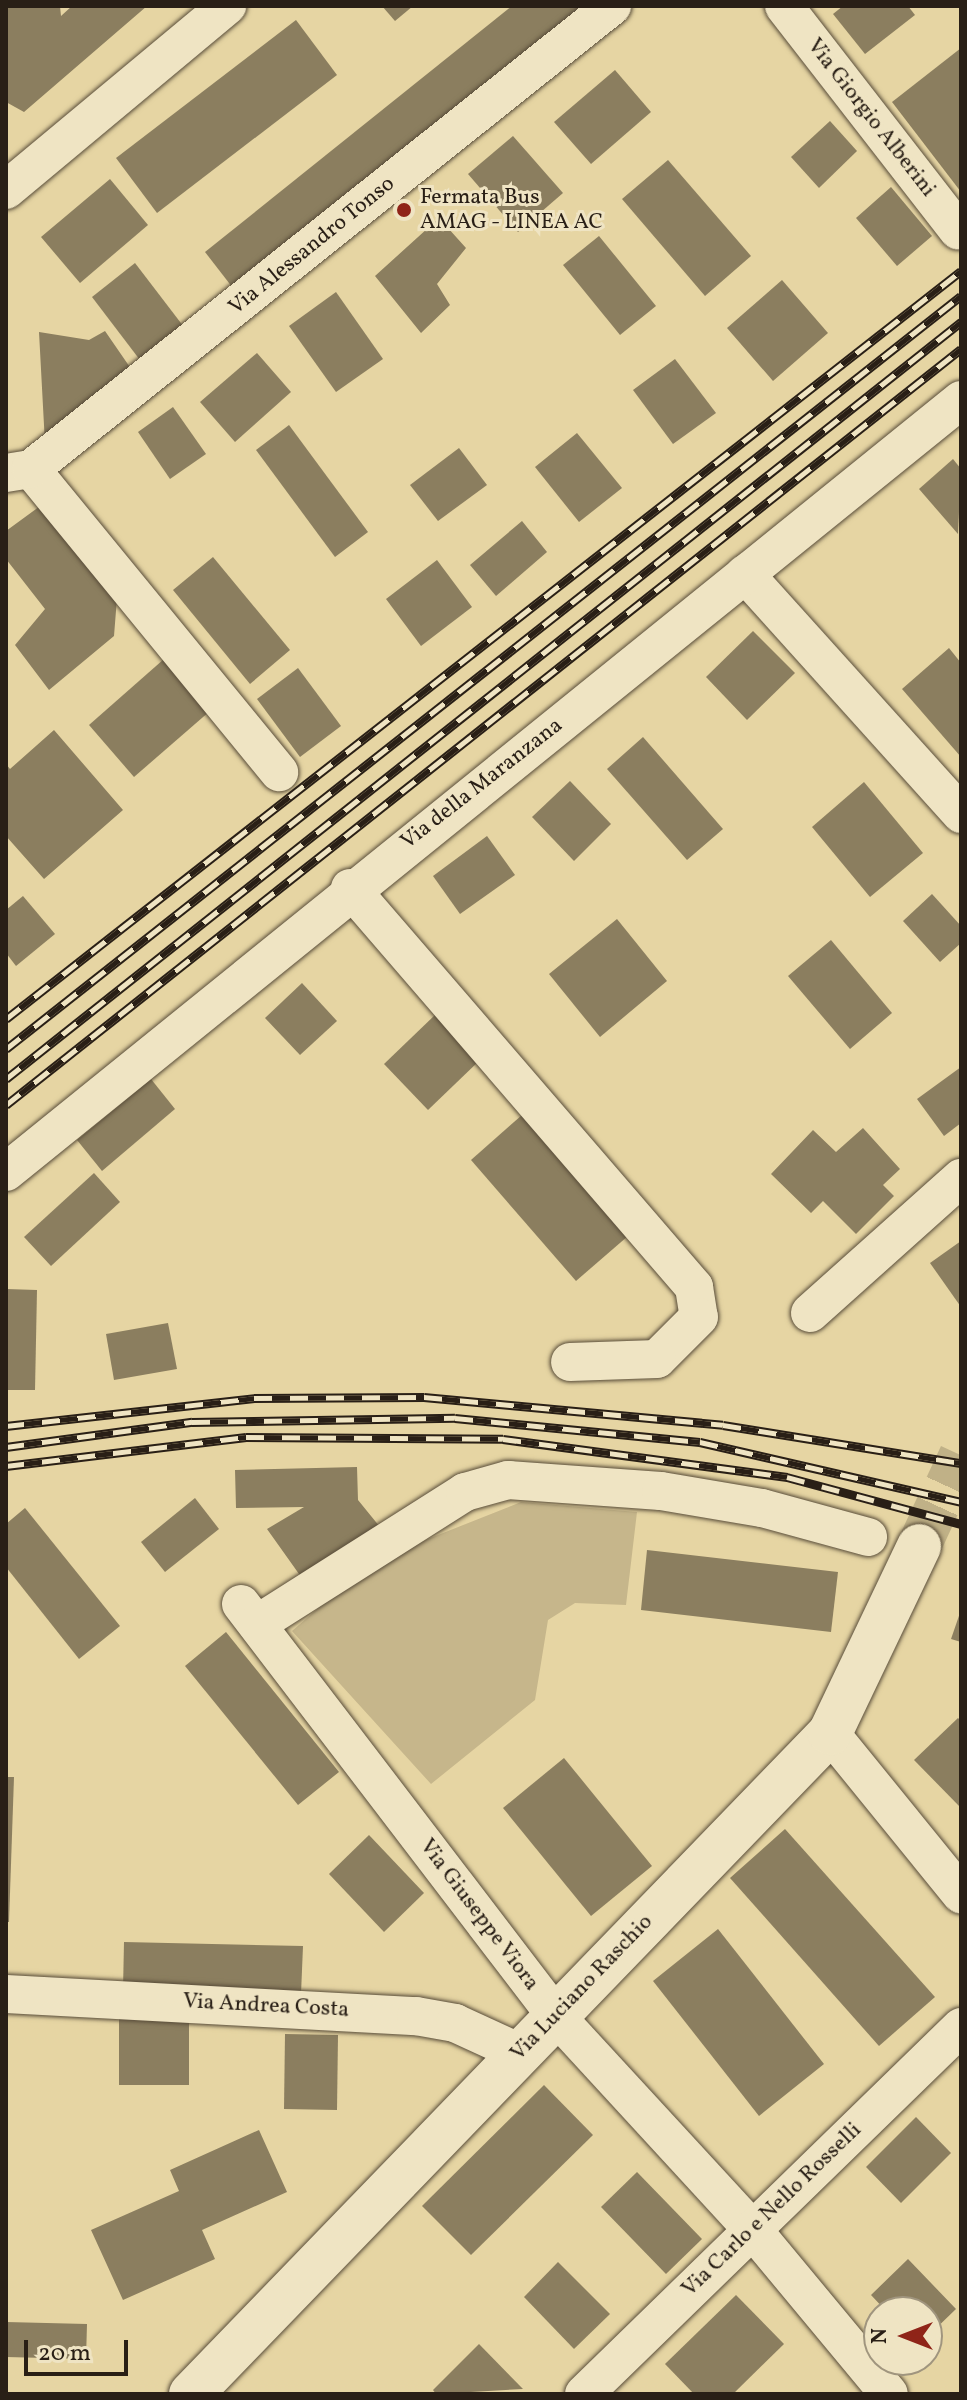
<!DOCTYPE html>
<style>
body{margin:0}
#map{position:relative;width:967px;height:2400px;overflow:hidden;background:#e6d5a3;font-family:Vollkorn,serif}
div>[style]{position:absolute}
.green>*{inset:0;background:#c6b68b}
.building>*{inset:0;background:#8b7e5f}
.secondary-tunnel>*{height:44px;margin-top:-22px;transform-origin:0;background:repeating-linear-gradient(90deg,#c0b187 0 44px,transparent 0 66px)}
.roads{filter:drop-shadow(0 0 2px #584c39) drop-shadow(0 0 2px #584c39)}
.street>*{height:38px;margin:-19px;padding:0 19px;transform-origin:19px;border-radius:19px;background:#efe4c3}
.secondary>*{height:44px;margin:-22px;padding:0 22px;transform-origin:22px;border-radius:22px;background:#efe4c3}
.rail>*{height:9px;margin-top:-4.5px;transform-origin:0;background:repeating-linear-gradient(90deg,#efe4c3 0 18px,#291f16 0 36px);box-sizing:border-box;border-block:2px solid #291f16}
.dots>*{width:22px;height:22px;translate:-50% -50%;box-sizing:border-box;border:4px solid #efe4c3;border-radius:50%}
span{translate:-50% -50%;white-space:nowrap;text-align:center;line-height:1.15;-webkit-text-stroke:6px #efe4c3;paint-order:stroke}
.street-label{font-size:22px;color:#291f16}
.poi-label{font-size:22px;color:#291f16}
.left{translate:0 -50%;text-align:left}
.frame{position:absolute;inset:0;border:8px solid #291f16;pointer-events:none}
.north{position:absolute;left:863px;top:2296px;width:80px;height:80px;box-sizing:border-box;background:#efe4c3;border:2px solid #a0957e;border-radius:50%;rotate:270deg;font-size:22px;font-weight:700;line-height:32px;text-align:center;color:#291f16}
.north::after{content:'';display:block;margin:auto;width:28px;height:36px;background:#8f2418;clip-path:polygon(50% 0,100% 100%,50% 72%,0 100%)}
.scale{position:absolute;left:24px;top:2340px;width:104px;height:36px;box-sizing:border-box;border:4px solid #291f16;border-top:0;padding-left:10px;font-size:24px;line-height:28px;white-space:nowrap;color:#291f16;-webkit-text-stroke:6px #efe4c3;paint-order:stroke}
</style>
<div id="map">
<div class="green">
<div style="clip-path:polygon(521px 1502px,637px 1512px,626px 1605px,575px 1603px,548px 1620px,535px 1700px,431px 1784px,292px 1631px,330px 1598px,423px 1541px)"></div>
</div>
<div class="building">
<div style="clip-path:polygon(6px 6px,60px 6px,61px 16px,72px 6px,147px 6px,24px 112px,6px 102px)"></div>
<div style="clip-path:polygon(382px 6px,413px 6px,395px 21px)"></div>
<div style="clip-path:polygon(512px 6px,593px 6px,236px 292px,205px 252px)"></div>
<div style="clip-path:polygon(843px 6px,908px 6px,915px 15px,865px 54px,833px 14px)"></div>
<div style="clip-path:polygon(296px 20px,337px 75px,157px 213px,116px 158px)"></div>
<div style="clip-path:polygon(961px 48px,961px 192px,892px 102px)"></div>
<div style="clip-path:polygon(615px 70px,651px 112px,591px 164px,554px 122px)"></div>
<div style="clip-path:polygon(830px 121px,857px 151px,819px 188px,791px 157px)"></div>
<div style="clip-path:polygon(513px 136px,563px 193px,518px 232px,468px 174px)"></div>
<div style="clip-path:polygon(668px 160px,751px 256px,705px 296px,622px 199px)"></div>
<div style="clip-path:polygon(110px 179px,148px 225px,80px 283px,41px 237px)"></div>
<div style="clip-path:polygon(891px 187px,932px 236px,897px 266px,856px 218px)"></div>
<div style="clip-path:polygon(439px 218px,466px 248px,437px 284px,450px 305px,421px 333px,375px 276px)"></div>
<div style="clip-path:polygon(599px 236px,656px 306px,620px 335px,563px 265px)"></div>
<div style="clip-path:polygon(135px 263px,187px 331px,143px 364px,92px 297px)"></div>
<div style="clip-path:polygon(782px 280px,828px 333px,773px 381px,727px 328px)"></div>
<div style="clip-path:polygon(336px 292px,383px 359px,336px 392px,289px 326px)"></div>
<div style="clip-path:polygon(105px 331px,136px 376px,45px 444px,39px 332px,89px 340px)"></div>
<div style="clip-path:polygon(257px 353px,291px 392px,235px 442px,200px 402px)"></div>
<div style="clip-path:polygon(675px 359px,716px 413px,673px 444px,633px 390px)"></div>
<div style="clip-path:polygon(173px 407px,206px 454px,170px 479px,138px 432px)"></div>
<div style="clip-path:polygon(289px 425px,368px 532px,335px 557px,256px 450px)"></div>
<div style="clip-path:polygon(577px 433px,622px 488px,579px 522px,535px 467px)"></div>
<div style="clip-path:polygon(459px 448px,487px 485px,438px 521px,410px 485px)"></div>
<div style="clip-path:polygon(953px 459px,961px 469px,958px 534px,919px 489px)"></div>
<div style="clip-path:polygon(47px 501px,117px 598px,114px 636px,49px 690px,15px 645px,45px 609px,6px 559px,6px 531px)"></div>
<div style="clip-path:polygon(522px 521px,547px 552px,496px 596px,470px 565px)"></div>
<div style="clip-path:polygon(213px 557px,290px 650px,250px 684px,173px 590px)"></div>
<div style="clip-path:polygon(437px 560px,472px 607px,421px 646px,386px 599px)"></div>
<div style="clip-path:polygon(753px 631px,795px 673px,747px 720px,706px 677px)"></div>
<div style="clip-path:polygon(949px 648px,961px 663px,961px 757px,902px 689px)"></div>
<div style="clip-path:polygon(164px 659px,210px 711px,134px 777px,89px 725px)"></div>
<div style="clip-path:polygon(298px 668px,341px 726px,300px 757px,257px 699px)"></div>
<div style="clip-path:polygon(54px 730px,123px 810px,44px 879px,6px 836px,6px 764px,10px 769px)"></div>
<div style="clip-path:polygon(643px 737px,723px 829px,687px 860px,607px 769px)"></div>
<div style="clip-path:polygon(570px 781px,611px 824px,574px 861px,532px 817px)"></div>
<div style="clip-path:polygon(864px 782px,923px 853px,870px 897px,812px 827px)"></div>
<div style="clip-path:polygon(487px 836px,515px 875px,460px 914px,433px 876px)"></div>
<div style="clip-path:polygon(932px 894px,961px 926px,961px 943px,940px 962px,903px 921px)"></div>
<div style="clip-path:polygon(23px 896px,55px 934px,16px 966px,6px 953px,6px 910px)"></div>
<div style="clip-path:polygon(617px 919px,667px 981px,600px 1037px,549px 974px)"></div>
<div style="clip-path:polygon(831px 940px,892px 1013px,850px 1049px,788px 976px)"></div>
<div style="clip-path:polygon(302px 983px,337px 1021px,300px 1055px,265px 1018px)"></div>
<div style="clip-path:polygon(436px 1014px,480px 1060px,428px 1110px,384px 1064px)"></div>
<div style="clip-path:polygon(961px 1067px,961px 1123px,944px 1136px,917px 1099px)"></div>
<div style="clip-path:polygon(151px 1079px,175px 1109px,102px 1171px,77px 1140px)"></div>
<div style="clip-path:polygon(522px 1115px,628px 1236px,576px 1281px,471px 1160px)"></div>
<div style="clip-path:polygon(863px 1128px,900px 1169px,883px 1185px,894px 1196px,856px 1234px,823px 1201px,811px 1213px,771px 1174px,813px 1130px,836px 1152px)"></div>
<div style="clip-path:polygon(94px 1173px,120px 1202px,51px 1266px,24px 1237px)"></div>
<div style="clip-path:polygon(961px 1241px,961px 1307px,930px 1263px)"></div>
<div style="clip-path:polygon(6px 1289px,37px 1290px,35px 1390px,6px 1390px)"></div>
<div style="clip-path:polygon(168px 1323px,177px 1369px,114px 1380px,106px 1334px)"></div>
<div style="clip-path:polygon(357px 1467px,358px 1500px,380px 1527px,304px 1581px,267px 1529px,304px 1507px,236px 1508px,235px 1470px)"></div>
<div style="clip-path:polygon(195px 1498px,219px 1529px,165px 1572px,141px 1542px)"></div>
<div style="clip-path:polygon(25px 1508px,120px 1626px,79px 1659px,6px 1567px,6px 1524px)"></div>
<div style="clip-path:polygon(647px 1550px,838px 1572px,831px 1632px,641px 1610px)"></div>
<div style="clip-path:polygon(961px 1610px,961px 1642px,951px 1639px)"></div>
<div style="clip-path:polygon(226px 1632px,339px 1772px,298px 1805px,185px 1666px)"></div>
<div style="clip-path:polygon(958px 1718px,961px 1721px,961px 1808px,914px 1760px)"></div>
<div style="clip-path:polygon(564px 1758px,652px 1866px,591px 1916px,503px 1808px)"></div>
<div style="clip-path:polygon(6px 1777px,14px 1777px,9px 1922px,6px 1922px)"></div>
<div style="clip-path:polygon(785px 1829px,935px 1997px,879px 2046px,730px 1878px)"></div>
<div style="clip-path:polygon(369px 1835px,424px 1893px,384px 1932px,329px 1874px)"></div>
<div style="clip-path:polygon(718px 1929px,824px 2064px,759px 2116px,653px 1981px)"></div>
<div style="clip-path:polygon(124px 1942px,303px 1946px,301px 1994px,123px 1990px)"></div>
<div style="clip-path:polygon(119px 2018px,189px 2018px,189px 2085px,119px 2085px)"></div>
<div style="clip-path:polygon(285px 2034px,338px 2035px,337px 2110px,284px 2109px)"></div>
<div style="clip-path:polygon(544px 2085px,593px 2135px,471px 2255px,422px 2206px)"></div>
<div style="clip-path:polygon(916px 2117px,951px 2153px,901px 2203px,866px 2167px)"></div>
<div style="clip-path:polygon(259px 2130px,287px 2192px,202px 2230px,215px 2259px,123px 2300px,91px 2230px,179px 2191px,170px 2170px)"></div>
<div style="clip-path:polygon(637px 2172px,702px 2239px,666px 2274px,601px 2207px)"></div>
<div style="clip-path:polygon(908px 2259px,956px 2309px,927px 2337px,927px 2312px,887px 2312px,871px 2295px)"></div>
<div style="clip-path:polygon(558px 2262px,610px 2314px,574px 2349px,524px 2297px)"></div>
<div style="clip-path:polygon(736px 2295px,784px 2344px,733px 2394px,694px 2394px,665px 2364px)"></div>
<div style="clip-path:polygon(6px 2322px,87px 2324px,86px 2359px,6px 2357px)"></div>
<div style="clip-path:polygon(479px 2344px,523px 2389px,436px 2394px,433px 2390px)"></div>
</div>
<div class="secondary-tunnel">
<div style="left:919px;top:1546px;width:100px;rotate:-65.2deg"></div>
</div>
<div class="roads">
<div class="street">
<div style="left:784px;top:6px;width:284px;rotate:52.2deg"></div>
<div style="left:6px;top:190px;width:288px;rotate:-39.8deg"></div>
<div style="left:31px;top:469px;width:392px;rotate:50.7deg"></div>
<div style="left:6px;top:473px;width:25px;rotate:-9deg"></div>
<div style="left:31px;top:469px;width:743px;rotate:-38.55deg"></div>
<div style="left:745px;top:574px;width:323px;rotate:48deg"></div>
<div style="left:350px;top:888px;width:527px;rotate:49.23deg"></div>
<div style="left:694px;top:1287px;width:30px;rotate:81deg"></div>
<div style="left:699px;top:1317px;width:59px;rotate:135deg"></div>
<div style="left:657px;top:1359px;width:87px;rotate:178deg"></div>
<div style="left:6px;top:1172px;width:1228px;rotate:-38.95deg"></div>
<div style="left:810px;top:1313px;width:203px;rotate:-41.8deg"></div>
<div style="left:241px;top:1604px;width:517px;rotate:52.62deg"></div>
<div style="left:555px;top:2015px;width:291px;rotate:47.4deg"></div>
<div style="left:752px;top:2229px;width:214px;rotate:50.3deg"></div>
<div style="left:257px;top:1624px;width:246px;rotate:-32.4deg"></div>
<div style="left:465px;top:1492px;width:45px;rotate:-15.6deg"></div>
<div style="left:508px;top:1480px;width:153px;rotate:4.1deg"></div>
<div style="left:661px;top:1491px;width:102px;rotate:9.6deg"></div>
<div style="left:762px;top:1508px;width:110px;rotate:15.3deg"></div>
<div style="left:830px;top:1733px;width:208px;rotate:50.9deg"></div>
<div style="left:6px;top:1994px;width:411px;rotate:3.1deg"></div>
<div style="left:416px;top:2016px;width:40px;rotate:10deg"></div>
<div style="left:455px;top:2023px;width:69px;rotate:24.7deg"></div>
<div style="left:584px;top:2394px;width:526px;rotate:-44.23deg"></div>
</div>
<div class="secondary">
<div style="left:191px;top:2394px;width:919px;rotate:-45.97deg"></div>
<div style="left:830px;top:1733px;width:207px;rotate:-64.5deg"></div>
</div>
</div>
<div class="rail">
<div style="left:6px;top:1019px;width:1213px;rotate:-38.07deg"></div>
<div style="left:6px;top:1049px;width:1216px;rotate:-38.26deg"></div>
<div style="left:6px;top:1079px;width:1219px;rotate:-38.4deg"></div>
<div style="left:6px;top:1105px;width:1218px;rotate:-38.37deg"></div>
<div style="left:6px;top:1426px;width:250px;rotate:-6.4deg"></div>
<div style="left:254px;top:1398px;width:170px;rotate:-0.3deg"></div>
<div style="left:424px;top:1397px;width:300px;rotate:5.3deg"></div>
<div style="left:723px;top:1425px;width:241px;rotate:9.1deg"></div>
<div style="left:6px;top:1447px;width:188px;rotate:-7.7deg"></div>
<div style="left:192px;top:1422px;width:263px;rotate:-0.9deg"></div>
<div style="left:455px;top:1418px;width:246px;rotate:5.6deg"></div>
<div style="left:700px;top:1442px;width:268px;rotate:12.9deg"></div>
<div style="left:6px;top:1466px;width:242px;rotate:-6.9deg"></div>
<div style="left:246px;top:1437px;width:257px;rotate:0.4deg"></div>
<div style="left:503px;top:1439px;width:287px;rotate:7.6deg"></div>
<div style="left:787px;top:1477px;width:180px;rotate:15.1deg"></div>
</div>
<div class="dots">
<div style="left:404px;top:210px;background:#8f2418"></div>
</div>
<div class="street-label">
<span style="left:871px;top:118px;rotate:52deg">Via Giorgio Alberini</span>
<span style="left:312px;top:246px;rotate:-39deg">Via Alessandro Tonso</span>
<span style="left:482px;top:784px;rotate:-38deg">Via della Maranzana</span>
<span style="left:479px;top:1915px;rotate:53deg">Via Giuseppe Viora</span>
<span style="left:582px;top:1988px;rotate:-46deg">Via Luciano Raschio</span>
<span style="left:266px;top:2006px;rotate:3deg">Via Andrea Costa</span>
<span style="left:772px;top:2210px;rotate:-44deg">Via Carlo e Nello Rosselli</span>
</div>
<div class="poi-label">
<span class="left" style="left:420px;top:210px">Fermata Bus<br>AMAG - LINEA AC</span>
</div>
<div class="frame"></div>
<div class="north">N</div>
<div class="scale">20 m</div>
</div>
